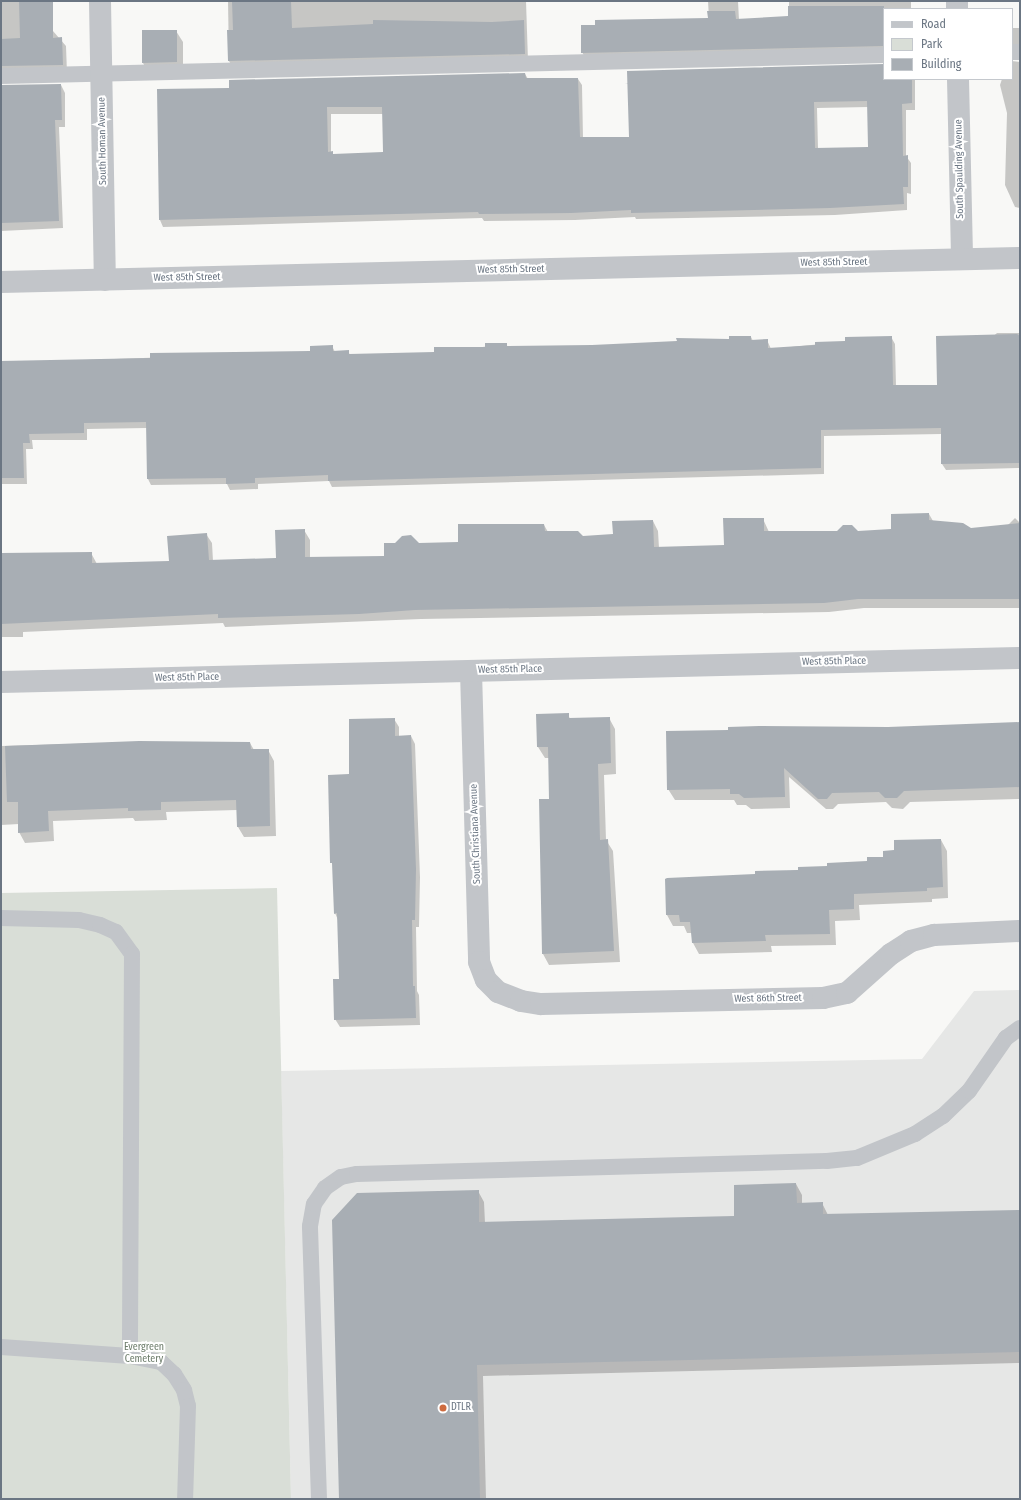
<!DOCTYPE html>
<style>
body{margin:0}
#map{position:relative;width:1021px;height:1500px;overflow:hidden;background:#f8f8f6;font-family:"Fira Sans Condensed",sans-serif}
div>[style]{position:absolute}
.built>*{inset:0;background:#e6e7e6}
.green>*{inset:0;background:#d9ded7}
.shadow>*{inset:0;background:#0003}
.building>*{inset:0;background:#a8aeb4}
.lane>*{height:16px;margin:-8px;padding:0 8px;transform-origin:8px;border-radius:8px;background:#c2c5c9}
.street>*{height:22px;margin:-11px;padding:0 11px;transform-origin:11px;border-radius:11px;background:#c2c5c9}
.dots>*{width:11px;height:11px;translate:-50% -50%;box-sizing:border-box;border:2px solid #fff;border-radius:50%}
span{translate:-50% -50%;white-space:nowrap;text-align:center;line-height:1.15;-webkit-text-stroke:4px #fff;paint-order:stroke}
.street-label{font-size:10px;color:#6b7683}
.park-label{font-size:10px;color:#6b7b69}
.poi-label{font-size:10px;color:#6b7683}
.left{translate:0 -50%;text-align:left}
.frame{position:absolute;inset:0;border:2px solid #6b7683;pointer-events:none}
.legend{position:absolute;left:883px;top:8px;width:130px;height:72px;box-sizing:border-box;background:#fff;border:1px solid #c4c8cd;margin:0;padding:5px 7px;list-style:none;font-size:12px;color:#6b7683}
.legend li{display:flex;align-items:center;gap:8px;height:20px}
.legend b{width:20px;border:1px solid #c4c8cd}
</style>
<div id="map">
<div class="built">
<div style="clip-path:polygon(1020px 990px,1020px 1499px,291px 1499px,281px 1071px,922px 1059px,974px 991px)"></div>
</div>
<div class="green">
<div style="clip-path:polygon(277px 888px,291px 1499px,1px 1499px,1px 893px)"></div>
</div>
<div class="shadow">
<div style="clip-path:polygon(1px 1px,56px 1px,45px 3px,53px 31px,66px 46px,67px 73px,1px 76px)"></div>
<div style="clip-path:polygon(228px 1px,526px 1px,528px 61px,233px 68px,229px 61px)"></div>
<div style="clip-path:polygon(708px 1px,738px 1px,739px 20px,789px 17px,789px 1px,911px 1px,911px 9px,884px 9px,884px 52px,586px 59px,582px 52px,709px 19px)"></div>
<div style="clip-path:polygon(1012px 28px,1020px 28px,1020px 51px,1012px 49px)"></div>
<div style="clip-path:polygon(176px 31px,183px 42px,183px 73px,149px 74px,143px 63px)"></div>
<div style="clip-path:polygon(1012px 61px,1020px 62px,1020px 208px,1015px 207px,1005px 185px,1007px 113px,1000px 85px,1002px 79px,1012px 79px)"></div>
<div style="clip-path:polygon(evenodd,884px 66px,884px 79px,915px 79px,915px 110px,906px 110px,906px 156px,911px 163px,911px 194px,907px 193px,907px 210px,835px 215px,636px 219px,635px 217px,575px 220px,484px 221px,482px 218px,163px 227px,160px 220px,230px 89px,525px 74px,528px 79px,578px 79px,582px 85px,583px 138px,630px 138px,884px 66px,869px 107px,869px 148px,818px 148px,817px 108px,869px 107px,884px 66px,331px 114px,383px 114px,384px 153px,334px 155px,331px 152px,331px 114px)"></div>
<div style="clip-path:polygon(61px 85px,65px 93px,65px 127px,59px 127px,63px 228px,1px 231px,1px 86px)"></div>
<div style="clip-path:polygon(997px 333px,1020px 333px,1020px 468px,946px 470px,942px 464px,942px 434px,824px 436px,824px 474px,332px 487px,329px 481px,258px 484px,258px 489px,230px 490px,227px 484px,151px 485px,148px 479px,147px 428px,87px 429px,87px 440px,32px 440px,33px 449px,26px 449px,27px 484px,1px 484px,1px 363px,311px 352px,332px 346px,335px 352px,348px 351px,350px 355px,435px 353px,506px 344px,508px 347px,592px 346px,730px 340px,751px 337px,753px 341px,767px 340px,771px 349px,891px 337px,895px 344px,896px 386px,938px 386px)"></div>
<div style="clip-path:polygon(929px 514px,933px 521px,971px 529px,1008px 525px,1015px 518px,1020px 523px,1020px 608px,864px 608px,829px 612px,421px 619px,225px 627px,223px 623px,23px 632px,23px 637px,1px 637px,1px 554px,91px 553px,97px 564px,170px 562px,206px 534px,212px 543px,213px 561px,277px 559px,304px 530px,310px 540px,310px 558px,385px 557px,419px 544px,460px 543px,544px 525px,548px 532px,583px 537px,614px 535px,653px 521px,658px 531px,659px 548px,725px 546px,763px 519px,769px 532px,857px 532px,892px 530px)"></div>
<div style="clip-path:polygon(568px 714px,570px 719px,609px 718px,615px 729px,616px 774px,604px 775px,606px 840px,613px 851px,620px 962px,549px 965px,543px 954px,550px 799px,549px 758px,545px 758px,538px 747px)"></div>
<div style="clip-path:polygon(394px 719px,399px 727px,399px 737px,411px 736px,415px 744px,420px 877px,419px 927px,416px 927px,417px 991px,419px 995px,420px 1025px,340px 1027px,335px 1019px,340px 980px,338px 920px,335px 913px,350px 775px)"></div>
<div style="clip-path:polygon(1020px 724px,1020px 799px,910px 802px,903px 809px,892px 808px,886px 802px,838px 804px,833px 809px,826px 809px,789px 777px,790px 808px,751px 809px,746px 805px,737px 805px,734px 800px,675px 800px,668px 789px,888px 728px)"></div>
<div style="clip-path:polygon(139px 742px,250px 743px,254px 750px,268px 750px,274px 761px,276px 836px,244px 837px,238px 827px,237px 810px,166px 812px,167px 820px,135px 821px,133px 818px,53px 821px,54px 841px,25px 843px,19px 832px,19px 824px,1px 825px,1px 746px)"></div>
<div style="clip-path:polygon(941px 840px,947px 851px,948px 898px,932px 899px,932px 902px,859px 905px,860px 920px,835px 921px,836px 945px,771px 946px,772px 952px,699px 954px,693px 943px,692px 933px,687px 933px,684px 926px,673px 926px,667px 915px,666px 879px,756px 875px,868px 862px,884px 858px,895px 851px)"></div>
<div style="clip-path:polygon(796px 1184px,802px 1195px,802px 1203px,822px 1203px,828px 1215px,1020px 1211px,1020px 1363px,483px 1376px,486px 1499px,339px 1499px,478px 1191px,484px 1202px,485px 1223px,735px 1217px)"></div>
</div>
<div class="building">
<div style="clip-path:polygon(19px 1px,53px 1px,53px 38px,62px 37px,63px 65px,1px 66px,1px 39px,20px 38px)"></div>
<div style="clip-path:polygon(232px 1px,291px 1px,292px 28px,373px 24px,373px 20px,492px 22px,524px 20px,525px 54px,228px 61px,227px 30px,233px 30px)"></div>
<div style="clip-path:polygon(788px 6px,884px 6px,884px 46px,581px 53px,581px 25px,595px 25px,595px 20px,708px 18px,707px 11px,735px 11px,736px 19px,788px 16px)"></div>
<div style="clip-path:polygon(142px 30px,177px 30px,177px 62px,142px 63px)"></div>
<div style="clip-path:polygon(evenodd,884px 64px,884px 79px,912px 79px,912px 103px,902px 104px,903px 156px,908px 155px,908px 187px,903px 187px,904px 204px,830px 208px,631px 213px,631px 210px,571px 213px,479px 214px,478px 212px,159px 220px,157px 89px,229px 88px,229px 80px,525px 73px,526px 78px,578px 78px,580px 137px,629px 137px,627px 71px,884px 64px,867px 101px,868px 147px,815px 148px,814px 102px,867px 101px,884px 64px,327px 107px,382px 107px,383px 152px,333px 154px,333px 151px,328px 152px,327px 107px)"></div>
<div style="clip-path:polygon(61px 84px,62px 120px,55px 120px,59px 221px,1px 223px,1px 85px)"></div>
<div style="clip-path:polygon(1017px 334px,1020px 336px,1020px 463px,941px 464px,941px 428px,821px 430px,821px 468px,328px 481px,328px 475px,255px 478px,255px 483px,226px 484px,226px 478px,147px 479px,146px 422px,84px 423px,84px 433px,29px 434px,30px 443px,23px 443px,24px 478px,1px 478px,1px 361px,150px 358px,150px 353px,310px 351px,310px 346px,333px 345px,333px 351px,349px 350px,349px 354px,434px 352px,434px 347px,485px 347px,485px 343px,507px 343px,507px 346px,592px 345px,677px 341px,676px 338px,729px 339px,729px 336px,751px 336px,751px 340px,768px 339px,768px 348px,815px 345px,815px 342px,845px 341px,845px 337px,892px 336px,893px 385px,937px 385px,936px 336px)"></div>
<div style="clip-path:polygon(929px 513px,929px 520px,963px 523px,971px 528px,1020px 523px,1020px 599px,858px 599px,824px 603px,415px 610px,359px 614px,218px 618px,218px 614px,1px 624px,1px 553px,92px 552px,92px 563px,169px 561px,167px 536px,207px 533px,209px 560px,276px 558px,275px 530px,305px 529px,305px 557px,384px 556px,384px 543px,395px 543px,402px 536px,411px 535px,419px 543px,458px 542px,458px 524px,544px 524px,545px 531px,578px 531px,583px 536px,613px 534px,612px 521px,653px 520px,654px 547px,724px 545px,723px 518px,764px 518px,764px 531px,837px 531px,843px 525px,852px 525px,858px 531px,891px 529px,891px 514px)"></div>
<div style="clip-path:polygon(569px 713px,569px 718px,610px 717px,611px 763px,598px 764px,600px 840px,608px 839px,614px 951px,542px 954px,539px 799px,549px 799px,548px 747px,537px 747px,536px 714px)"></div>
<div style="clip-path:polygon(395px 718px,395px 736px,411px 735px,416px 869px,415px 920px,412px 920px,413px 986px,415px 986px,416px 1018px,334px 1020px,333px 979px,339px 979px,337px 913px,334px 914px,332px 863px,330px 863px,328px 775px,349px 774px,349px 719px)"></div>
<div style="clip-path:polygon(1020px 722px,1020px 787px,904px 791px,897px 798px,885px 798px,879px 792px,832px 793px,827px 799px,818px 799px,784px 768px,785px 797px,744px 798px,739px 794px,730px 794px,730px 789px,667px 790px,666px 731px,728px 730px,728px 727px,759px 726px,888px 727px)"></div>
<div style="clip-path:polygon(139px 741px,250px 742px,251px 749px,269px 749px,270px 826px,237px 827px,236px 800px,161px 802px,161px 810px,128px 811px,128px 808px,48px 811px,49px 831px,18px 833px,18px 802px,7px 802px,5px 746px)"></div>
<div style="clip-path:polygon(941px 839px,943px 887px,927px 888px,927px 891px,854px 894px,854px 909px,829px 910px,830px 934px,765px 935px,766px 941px,692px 943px,690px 922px,680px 922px,679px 915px,666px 915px,665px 879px,667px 878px,755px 874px,755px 871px,798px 870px,798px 867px,827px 866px,827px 863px,867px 861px,867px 857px,883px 857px,883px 851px,894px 850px,894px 840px)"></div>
<div style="clip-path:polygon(796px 1183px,797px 1203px,823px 1202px,823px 1214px,1020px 1210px,1020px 1352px,477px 1365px,480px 1499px,339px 1499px,332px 1220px,357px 1193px,479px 1190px,479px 1222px,734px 1216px,734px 1185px)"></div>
</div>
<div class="lane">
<div style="left:1012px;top:52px;width:8px"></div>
<div style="left:1px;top:76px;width:883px;rotate:-1.36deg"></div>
<div style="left:1px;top:918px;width:78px;rotate:1.5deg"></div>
<div style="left:79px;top:920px;width:22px;rotate:13deg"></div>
<div style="left:100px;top:925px;width:17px;rotate:24deg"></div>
<div style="left:116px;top:932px;width:27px;rotate:54deg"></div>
<div style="left:132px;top:954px;width:402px;rotate:90.3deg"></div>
<div style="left:1px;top:1347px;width:129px;rotate:4deg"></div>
<div style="left:130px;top:1356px;width:32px;rotate:11deg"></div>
<div style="left:161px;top:1362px;width:18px;rotate:43deg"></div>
<div style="left:174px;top:1374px;width:19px;rotate:58deg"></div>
<div style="left:184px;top:1390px;width:16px;rotate:76deg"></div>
<div style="left:188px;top:1406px;width:93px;rotate:91.8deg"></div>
<div style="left:319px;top:1499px;width:273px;rotate:-91.9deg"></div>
<div style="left:310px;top:1226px;width:22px;rotate:-80deg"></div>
<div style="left:314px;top:1204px;width:19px;rotate:-55deg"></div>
<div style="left:325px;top:1188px;width:19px;rotate:-35deg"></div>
<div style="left:341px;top:1177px;width:16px;rotate:-11deg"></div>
<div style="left:357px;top:1174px;width:470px;rotate:-1.6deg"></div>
<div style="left:827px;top:1161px;width:30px;rotate:-6deg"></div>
<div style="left:857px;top:1158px;width:63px;rotate:-22.5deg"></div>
<div style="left:915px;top:1134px;width:33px;rotate:-33deg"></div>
<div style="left:943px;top:1116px;width:36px;rotate:-44deg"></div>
<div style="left:969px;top:1091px;width:65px;rotate:-55.1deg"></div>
<div style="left:1006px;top:1038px;width:17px;rotate:-36deg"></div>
</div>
<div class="street">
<div style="left:100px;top:1px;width:279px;rotate:89deg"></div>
<div style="left:957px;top:1px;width:8px;rotate:90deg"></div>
<div style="left:958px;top:79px;width:180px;rotate:88.7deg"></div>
<div style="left:1px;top:282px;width:1019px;rotate:-1.35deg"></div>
<div style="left:471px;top:671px;width:291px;rotate:88.4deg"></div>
<div style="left:479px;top:962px;width:19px;rotate:69deg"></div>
<div style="left:486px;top:980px;width:17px;rotate:45deg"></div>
<div style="left:498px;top:992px;width:25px;rotate:21deg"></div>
<div style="left:521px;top:1001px;width:20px;rotate:9deg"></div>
<div style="left:541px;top:1004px;width:282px;rotate:-1.2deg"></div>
<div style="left:823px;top:998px;width:25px;rotate:-12deg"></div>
<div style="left:847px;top:993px;width:59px;rotate:-41.6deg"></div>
<div style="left:891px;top:954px;width:24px;rotate:-33deg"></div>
<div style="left:911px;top:941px;width:24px;rotate:-15deg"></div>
<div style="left:934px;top:935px;width:86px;rotate:-2.7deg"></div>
<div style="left:1px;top:682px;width:1019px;rotate:-1.35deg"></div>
</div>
<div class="dots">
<div style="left:443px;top:1408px;background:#ce6c40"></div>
</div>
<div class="street-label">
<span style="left:103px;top:141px;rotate:-91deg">South Homan Avenue</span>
<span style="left:960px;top:169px;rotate:-91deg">South Spaulding Avenue</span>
<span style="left:834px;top:263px;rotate:-1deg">West 85th Street</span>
<span style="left:511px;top:270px;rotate:-1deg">West 85th Street</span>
<span style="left:187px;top:278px;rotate:-1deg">West 85th Street</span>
<span style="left:834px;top:662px;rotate:-1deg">West 85th Place</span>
<span style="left:510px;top:670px;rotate:-1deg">West 85th Place</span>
<span style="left:187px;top:678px;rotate:-1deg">West 85th Place</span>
<span style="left:476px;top:834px;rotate:-92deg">South Christiana Avenue</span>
<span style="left:768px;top:999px;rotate:-1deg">West 86th Street</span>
</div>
<div class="park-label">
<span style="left:144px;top:1353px">Evergreen<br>Cemetery</span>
</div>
<div class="poi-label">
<span class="left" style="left:451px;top:1408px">DTLR</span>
</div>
<div class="frame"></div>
<ul class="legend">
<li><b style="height:5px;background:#c2c5c9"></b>Road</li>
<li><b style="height:11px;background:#d9ded7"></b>Park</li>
<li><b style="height:11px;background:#a8aeb4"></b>Building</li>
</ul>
</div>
